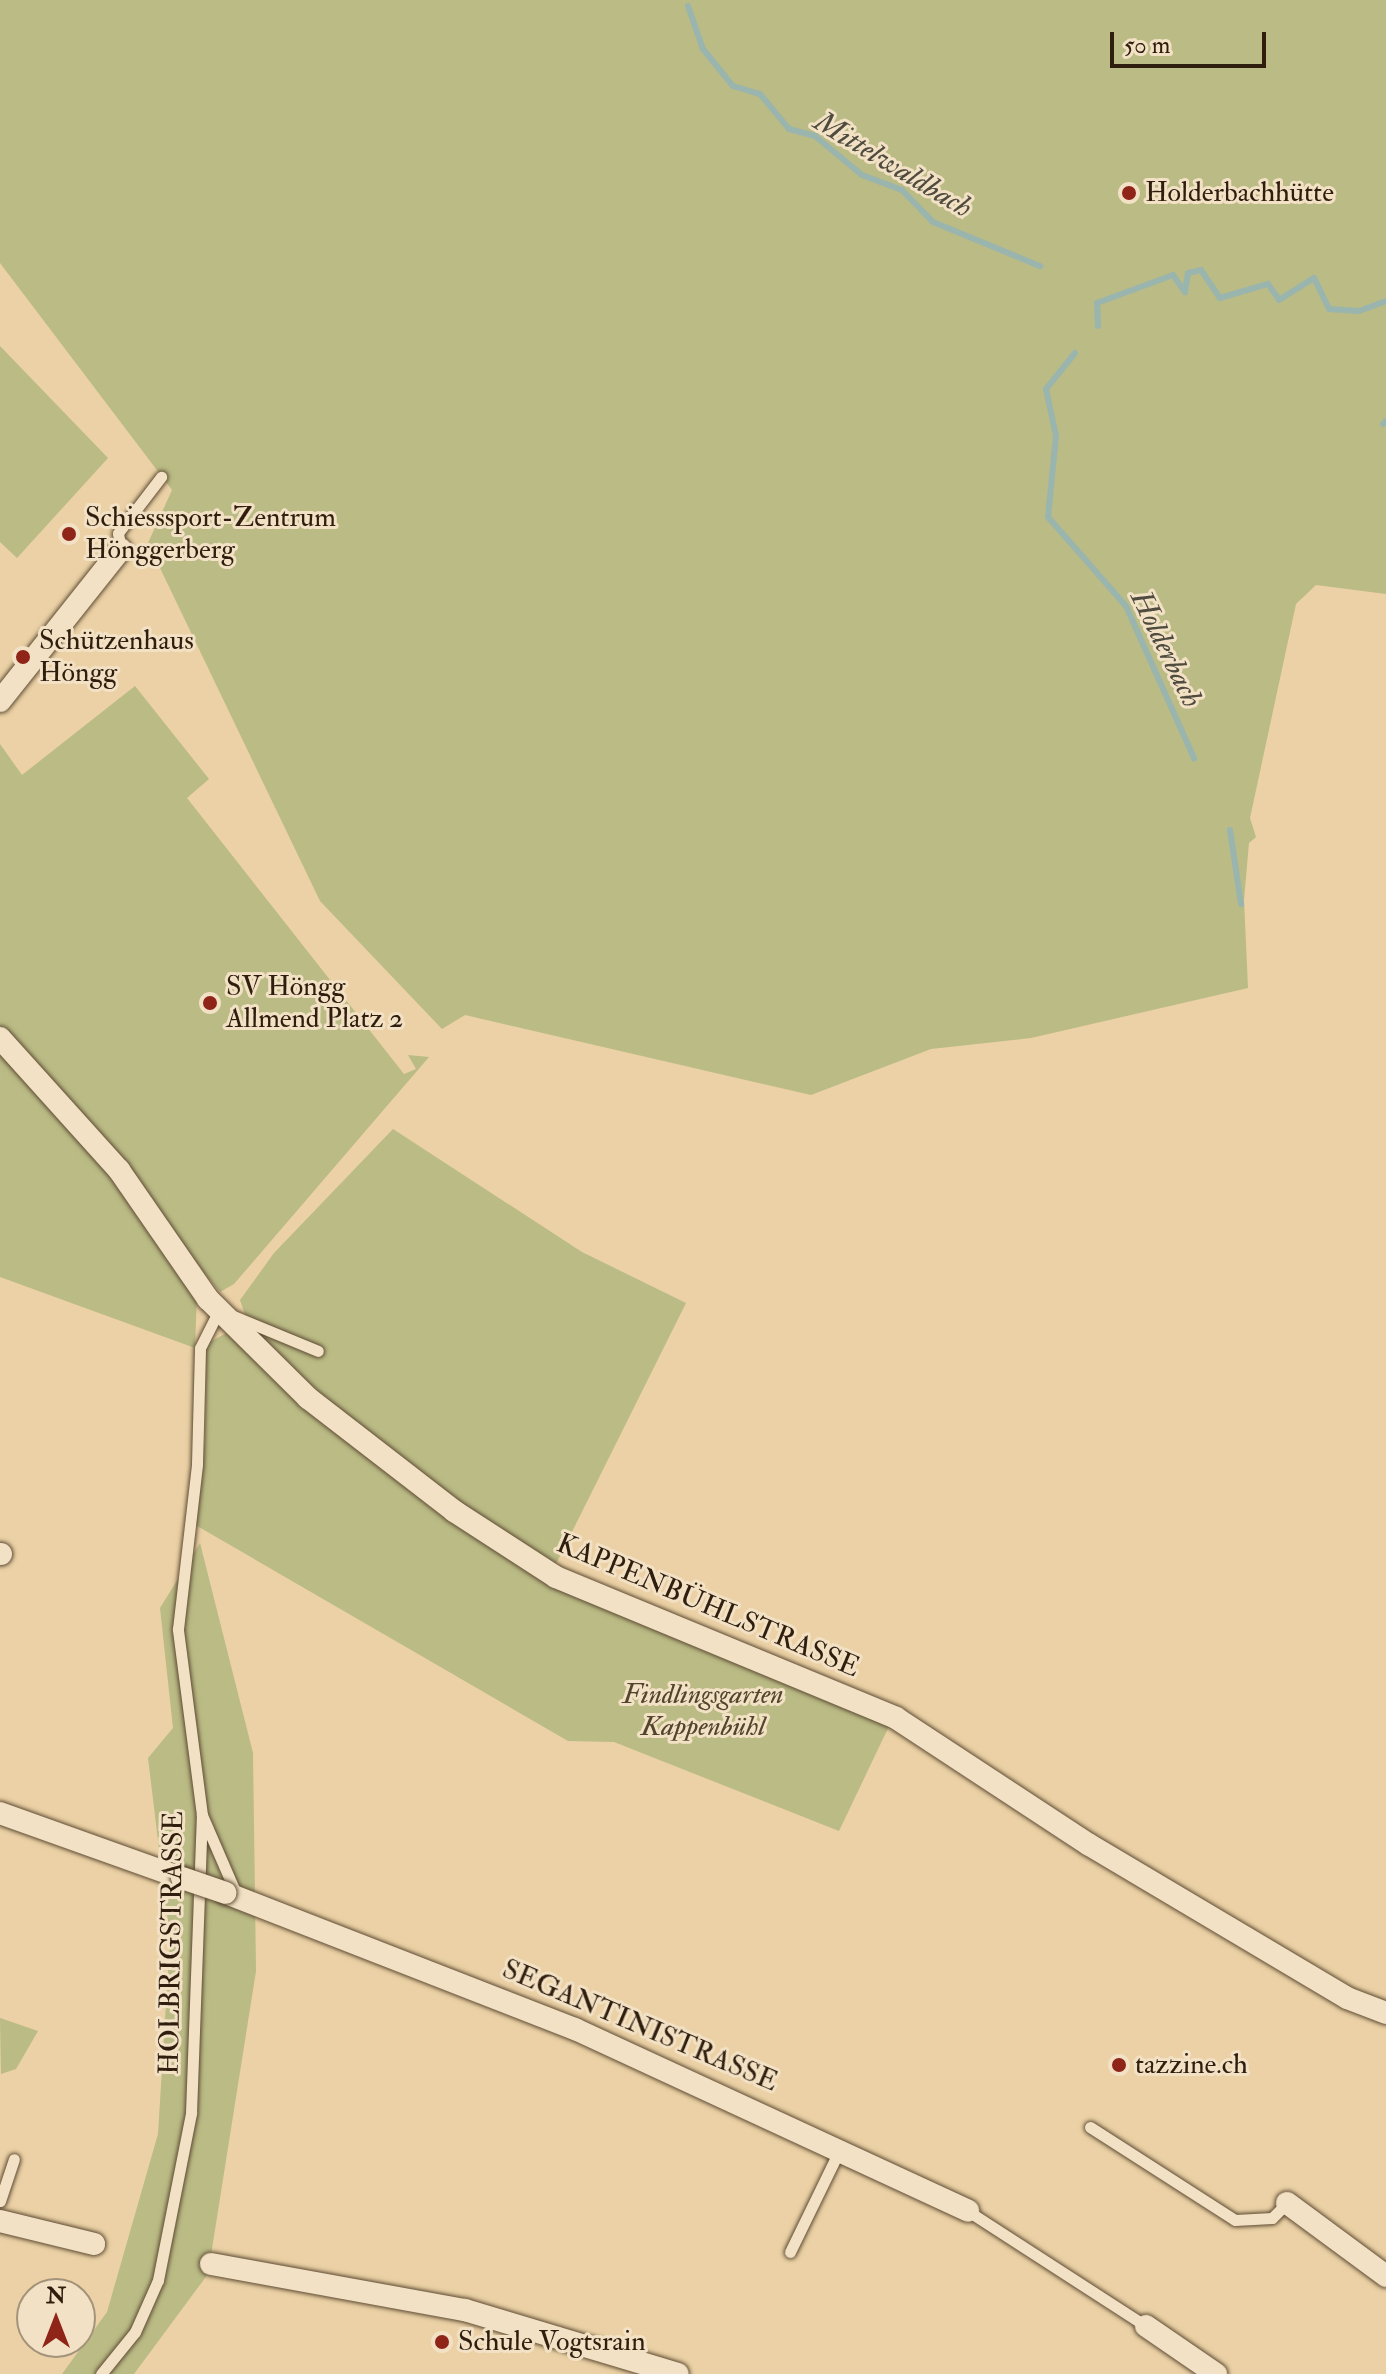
<!DOCTYPE html>
<meta charset="utf-8">
<style>
body{margin:0}
#map{position:relative;width:1386px;height:2374px;overflow:hidden;background:#ebd1a5;font-family:"IM FELL Double Pica",serif}
div>[style]{position:absolute}
.green>*{inset:0;background:#babb85}
.stream>*{height:6px;margin:-3px;padding:0 3px;transform-origin:3px;border-radius:3px;background:#9ab5ae}
.roads{filter:drop-shadow(0 0 2px #5e4b34) drop-shadow(0 0 2px #5e4b34)}
.service>*{height:11px;margin:-5.5px;padding:0 5.5px;transform-origin:5.5px;border-radius:5.5px;background:#f2e1c4}
.minor>*{height:22px;margin:-11px;padding:0 11px;transform-origin:11px;border-radius:11px;background:#f2e1c4}
.bridges{filter:drop-shadow(0 0 2px #5e4b34) drop-shadow(0 0 2px #5e4b34)}
.minor-bridge>*{height:22px;margin:-11px;padding:0 11px;transform-origin:11px;border-radius:11px;background:#f2e1c4}
.dots>*{width:22px;height:22px;translate:-50% -50%;box-sizing:border-box;border:4px solid #f2e1c4;border-radius:50%}
span{translate:-50% -50%;white-space:nowrap;text-align:center;line-height:1.15;-webkit-text-stroke:6px #f2e1c4;paint-order:stroke}
.poi-label{font-size:28px;color:#2f1e0e}
.left{translate:0 -50%;text-align:left}
.street-label{font-size:28px;color:#2f1e0e}
.park-label{font-size:28px;color:#52452c;font-style:italic}
.water-label{font-size:30px;color:#4f4b3e;font-style:italic}
.north{position:absolute;left:16px;top:2278px;width:80px;height:80px;box-sizing:border-box;background:#f2e1c4;border:2px solid #a4937b;border-radius:50%;rotate:0deg;font-size:22px;font-weight:700;line-height:32px;text-align:center;color:#2f1e0e}
.north::after{content:'';display:block;margin:auto;width:28px;height:36px;background:#8f2418;clip-path:polygon(50% 0,100% 100%,50% 72%,0 100%)}
.scale{position:absolute;left:1110px;top:32px;width:156px;height:36px;box-sizing:border-box;border:4px solid #2f1e0e;border-top:0;padding-left:10px;font-size:24px;line-height:28px;white-space:nowrap;color:#2f1e0e;-webkit-text-stroke:6px #f2e1c4;paint-order:stroke}
</style>
<div id="map">
<div class="green">
<div style="clip-path:polygon(0 0,1386px 0,1386px 594px,1316px 585px,1296px 604px,1250px 818px,1256px 837px,1249px 843px,1244px 900px,1248px 988px,1031px 1038px,931px 1049px,811px 1095px,465px 1015px,442px 1029px,320px 901px,148px 543px,172px 490px,0 263px)"></div>
<div style="clip-path:polygon(0 346px,108px 458px,17px 558px,0 542px)"></div>
<div style="clip-path:polygon(135px 686px,209px 779px,187px 798px,404px 1074px,416px 1069px,408px 1055px,429px 1057px,234px 1284px,220px 1292px,0 1029px,0 744px,22px 775px)"></div>
<div style="clip-path:polygon(0 1042px,84px 1133px,197px 1294px,195px 1348px,0 1277px)"></div>
<div style="clip-path:polygon(393px 1129px,582px 1252px,686px 1303px,553px 1570px,324px 1403px,252px 1335px,240px 1300px,274px 1253px)"></div>
<div style="clip-path:polygon(232px 1330px,502px 1553px,891px 1722px,839px 1831px,614px 1742px,568px 1741px,192px 1523px,205px 1441px,206px 1344px)"></div>
<div style="clip-path:polygon(200px 1543px,253px 1753px,256px 1971px,208px 2274px,134px 2374px,62px 2374px,107px 2312px,158px 2134px,170px 1939px,148px 1758px,173px 1728px,160px 1608px)"></div>
<div style="clip-path:polygon(0 2018px,38px 2031px,16px 2069px,1px 2074px)"></div>
</div>
<div class="stream">
<div style="left:688px;top:6px;width:46px;rotate:70.8deg"></div>
<div style="left:703px;top:49px;width:48px;rotate:51deg"></div>
<div style="left:733px;top:86px;width:28px;rotate:17deg"></div>
<div style="left:760px;top:94px;width:45px;rotate:50.4deg"></div>
<div style="left:789px;top:129px;width:27px;rotate:15deg"></div>
<div style="left:815px;top:136px;width:61px;rotate:39.7deg"></div>
<div style="left:862px;top:175px;width:43px;rotate:20.6deg"></div>
<div style="left:902px;top:190px;width:45px;rotate:45.9deg"></div>
<div style="left:933px;top:222px;width:116px;rotate:22.4deg"></div>
<div style="left:1098px;top:326px;width:23px;rotate:-92deg"></div>
<div style="left:1097px;top:303px;width:81px;rotate:-20.2deg"></div>
<div style="left:1173px;top:275px;width:21px;rotate:55deg"></div>
<div style="left:1185px;top:292px;width:19px;rotate:-81deg"></div>
<div style="left:1188px;top:273px;width:13px;rotate:-13deg"></div>
<div style="left:1201px;top:270px;width:34px;rotate:56deg"></div>
<div style="left:1220px;top:298px;width:50px;rotate:-16.3deg"></div>
<div style="left:1268px;top:284px;width:19px;rotate:55deg"></div>
<div style="left:1279px;top:300px;width:41px;rotate:-32.2deg"></div>
<div style="left:1314px;top:278px;width:34px;rotate:64deg"></div>
<div style="left:1329px;top:309px;width:30px;rotate:4deg"></div>
<div style="left:1359px;top:311px;width:29px;rotate:-20deg"></div>
<div style="left:1075px;top:353px;width:46px;rotate:128.9deg"></div>
<div style="left:1046px;top:389px;width:48px;rotate:78deg"></div>
<div style="left:1056px;top:436px;width:81px;rotate:95.6deg"></div>
<div style="left:1048px;top:517px;width:118px;rotate:48.8deg"></div>
<div style="left:1126px;top:606px;width:167px;rotate:65.9deg"></div>
<div style="left:1383px;top:424px;width:4px;rotate:-45deg"></div>
<div style="left:1230px;top:830px;width:75px;rotate:81.5deg"></div>
</div>
<div class="roads">
<div class="service">
<div style="left:121px;top:549px;width:16px;rotate:-101deg"></div>
<div style="left:118px;top:533px;width:71px;rotate:-52.5deg"></div>
<div style="left:202px;top:1815px;width:90px;rotate:66.6deg"></div>
<div style="left:1090px;top:2127px;width:172px;rotate:32.7deg"></div>
<div style="left:1235px;top:2220px;width:37px;rotate:-3deg"></div>
<div style="left:1272px;top:2218px;width:21px;rotate:-45deg"></div>
<div style="left:0;top:2201px;width:44px;rotate:-71.6deg"></div>
<div style="left:968px;top:2211px;width:212px;rotate:32.9deg"></div>
<div style="left:790px;top:2252px;width:114px;rotate:-64.1deg"></div>
<div style="left:101px;top:2374px;width:54px;rotate:-51deg"></div>
<div style="left:135px;top:2332px;width:57px;rotate:-66.1deg"></div>
<div style="left:158px;top:2280px;width:170px;rotate:-78.8deg"></div>
<div style="left:191px;top:2113px;width:298px;rotate:-87.9deg"></div>
<div style="left:202px;top:1815px;width:188px;rotate:-97.4deg"></div>
<div style="left:178px;top:1629px;width:166px;rotate:-83.4deg"></div>
<div style="left:197px;top:1464px;width:116px;rotate:-88.5deg"></div>
<div style="left:200px;top:1348px;width:42px;rotate:-63.4deg"></div>
<div style="left:219px;top:1310px;width:107px;rotate:22.5deg"></div>
</div>
<div class="minor">
<div style="left:0;top:701px;width:194px;rotate:-51.5deg"></div>
<div style="left:0;top:1038px;width:178px;rotate:48deg"></div>
<div style="left:119px;top:1170px;width:157px;rotate:55.4deg"></div>
<div style="left:208px;top:1299px;width:141px;rotate:44.7deg"></div>
<div style="left:308px;top:1398px;width:185px;rotate:37.7deg"></div>
<div style="left:454px;top:1511px;width:121px;rotate:32.9deg"></div>
<div style="left:556px;top:1577px;width:368px;rotate:22.5deg"></div>
<div style="left:896px;top:1718px;width:230px;rotate:33.3deg"></div>
<div style="left:1088px;top:1844px;width:301px;rotate:30.7deg"></div>
<div style="left:1347px;top:1998px;width:42px;rotate:21deg"></div>
<div style="left:0;top:1554px;width:1px"></div>
<div style="left:0;top:1813px;width:193px;rotate:19.7deg"></div>
<div style="left:226px;top:1893px;width:375px;rotate:21.3deg"></div>
<div style="left:575px;top:2029px;width:433px;rotate:24.8deg"></div>
<div style="left:1287px;top:2203px;width:123px;rotate:36.4deg"></div>
<div style="left:0;top:2221px;width:97px;rotate:13.7deg"></div>
<div style="left:211px;top:2264px;width:258px;rotate:10.3deg"></div>
<div style="left:465px;top:2310px;width:222px;rotate:16.7deg"></div>
<div style="left:1146px;top:2326px;width:85px;rotate:34.4deg"></div>
</div>
</div>
<div class="bridges">
<div class="minor-bridge">
<div style="left:182px;top:1878px;width:46px;rotate:18.8deg"></div>
</div>
</div>
<div class="dots">
<div style="left:1129px;top:193px;background:#8f2418"></div>
<div style="left:69px;top:534px;background:#8f2418"></div>
<div style="left:23px;top:657px;background:#8f2418"></div>
<div style="left:210px;top:1003px;background:#8f2418"></div>
<div style="left:1119px;top:2065px;background:#8f2418"></div>
<div style="left:442px;top:2342px;background:#8f2418"></div>
</div>
<div class="poi-label">
<span class="left" style="left:1145px;top:193px">Holderbachhütte</span>
<span class="left" style="left:85px;top:534px">Schiesssport-Zentrum<br>Hönggerberg</span>
<span class="left" style="left:39px;top:657px">Schützenhaus<br>Höngg</span>
<span class="left" style="left:226px;top:1003px">SV Höngg<br>Allmend Platz 2</span>
<span class="left" style="left:1135px;top:2065px">tazzine.ch</span>
<span class="left" style="left:458px;top:2342px">Schule Vogtsrain</span>
</div>
<div class="street-label">
<span style="left:708px;top:1606px;rotate:23deg">KAPPENBÜHLSTRASSE</span>
<span style="left:172px;top:1943px;rotate:-89deg">HOLBRIGSTRASSE</span>
<span style="left:640px;top:2026px;rotate:23deg">SEGANTINISTRASSE</span>
</div>
<div class="park-label">
<span style="left:703px;top:1711px">Findlingsgarten<br>Kappenbühl</span>
</div>
<div class="water-label">
<span style="left:893px;top:165px;rotate:31deg">Mittelwaldbach</span>
<span style="left:1166px;top:649px;rotate:64deg">Holderbach</span>
</div>
<div class="north">N</div>
<div class="scale">50 m</div>
</div>
